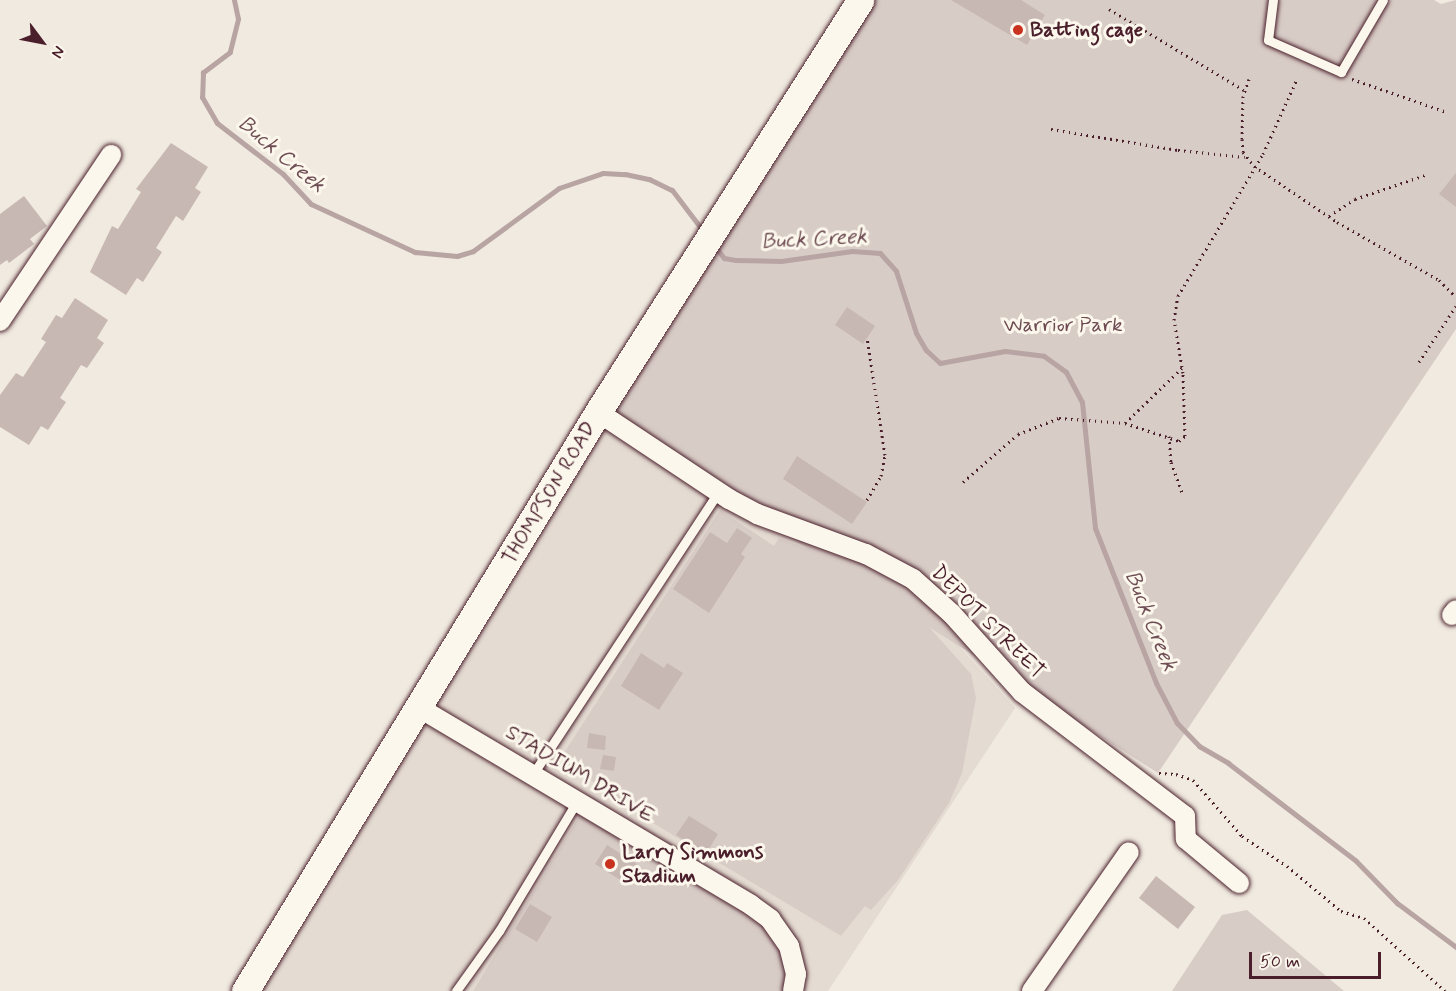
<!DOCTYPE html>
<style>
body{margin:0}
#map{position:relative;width:1456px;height:991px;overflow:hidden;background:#f0eae0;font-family:Mynerve,sans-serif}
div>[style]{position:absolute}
.built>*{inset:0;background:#e4dbd2}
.green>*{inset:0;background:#d8ccc6}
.stream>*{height:5px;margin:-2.5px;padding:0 2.5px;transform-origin:2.5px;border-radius:2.5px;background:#b8a4a2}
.building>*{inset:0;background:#c8b8b3}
.path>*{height:3px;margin-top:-1.5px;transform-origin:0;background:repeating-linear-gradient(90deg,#4a1f2b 0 1.5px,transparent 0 6px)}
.roads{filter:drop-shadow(0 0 2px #4a1f2b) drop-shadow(0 0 2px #4a1f2b)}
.lane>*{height:9px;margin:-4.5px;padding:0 4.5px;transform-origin:4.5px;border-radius:4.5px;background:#fbf7ec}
.street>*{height:20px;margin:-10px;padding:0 10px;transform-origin:10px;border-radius:10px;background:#fbf7ec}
.secondary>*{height:27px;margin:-13.5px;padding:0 13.5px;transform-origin:13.5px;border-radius:13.5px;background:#fbf7ec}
.dots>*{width:16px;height:16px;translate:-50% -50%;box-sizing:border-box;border:3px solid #fbf7ec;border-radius:50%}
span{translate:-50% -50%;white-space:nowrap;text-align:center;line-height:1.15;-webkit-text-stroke:6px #fbf7ec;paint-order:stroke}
.poi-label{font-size:21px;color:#4a1f2b;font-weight:700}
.left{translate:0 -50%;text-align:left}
.park-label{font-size:21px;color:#6e4a52}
.street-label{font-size:21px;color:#4a1f2b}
.water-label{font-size:22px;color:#704e55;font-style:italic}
.north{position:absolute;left:12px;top:12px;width:60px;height:60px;-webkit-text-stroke:4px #fbf7ec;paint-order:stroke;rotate:122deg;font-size:16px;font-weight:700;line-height:24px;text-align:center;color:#4a1f2b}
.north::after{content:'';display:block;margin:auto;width:21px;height:27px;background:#4a1f2b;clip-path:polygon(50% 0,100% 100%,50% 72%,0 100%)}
.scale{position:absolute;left:1249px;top:952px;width:132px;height:27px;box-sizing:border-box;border:3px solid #4a1f2b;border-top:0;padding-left:8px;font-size:18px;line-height:21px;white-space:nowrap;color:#4a1f2b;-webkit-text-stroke:4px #fbf7ec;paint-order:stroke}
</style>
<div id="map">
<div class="built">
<div style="clip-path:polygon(598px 412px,927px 611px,1015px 708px,828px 991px,245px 991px)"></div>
</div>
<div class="green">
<div style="clip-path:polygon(869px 0,1434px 0,1441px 4px,1456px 0,1456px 329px,1158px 773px,929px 627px,971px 674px,976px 698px,962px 773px,949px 803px,898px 880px,871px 910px,865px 906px,841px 936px,653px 823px,560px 759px,720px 510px,774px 546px,779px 538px,808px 549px,598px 412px)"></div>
<div style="clip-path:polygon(583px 810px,756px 917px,779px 937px,789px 974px,784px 991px,473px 991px)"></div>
<div style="clip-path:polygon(1247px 910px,1344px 991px,1172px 991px,1222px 915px)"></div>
</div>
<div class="stream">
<div style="left:234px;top:0;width:19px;rotate:78deg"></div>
<div style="left:238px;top:19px;width:34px;rotate:104deg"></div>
<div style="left:230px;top:52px;width:34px;rotate:143deg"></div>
<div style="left:203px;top:72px;width:25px;rotate:92deg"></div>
<div style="left:202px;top:97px;width:30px;rotate:60deg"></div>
<div style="left:217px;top:123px;width:83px;rotate:37.7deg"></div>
<div style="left:283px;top:174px;width:41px;rotate:47deg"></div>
<div style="left:311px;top:204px;width:115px;rotate:24.8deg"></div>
<div style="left:415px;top:252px;width:42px;rotate:5.4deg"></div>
<div style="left:457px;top:256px;width:17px;rotate:-17deg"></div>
<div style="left:473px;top:251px;width:107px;rotate:-36.2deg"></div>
<div style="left:559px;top:188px;width:46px;rotate:-18.8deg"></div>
<div style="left:603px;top:173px;width:22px;rotate:3deg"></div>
<div style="left:625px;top:174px;width:25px;rotate:12deg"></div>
<div style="left:649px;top:179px;width:25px;rotate:26deg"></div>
<div style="left:672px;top:190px;width:53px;rotate:52.7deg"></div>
<div style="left:713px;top:244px;width:18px;rotate:52deg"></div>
<div style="left:724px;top:258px;width:11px;rotate:10deg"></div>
<div style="left:735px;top:260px;width:46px;rotate:1.2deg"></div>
<div style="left:781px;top:261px;width:72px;rotate:-8deg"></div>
<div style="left:852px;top:251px;width:28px;rotate:4deg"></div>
<div style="left:880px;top:253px;width:24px;rotate:48deg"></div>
<div style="left:896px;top:271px;width:65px;rotate:72.1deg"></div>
<div style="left:916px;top:333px;width:20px;rotate:60deg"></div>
<div style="left:926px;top:350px;width:19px;rotate:43deg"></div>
<div style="left:940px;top:363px;width:66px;rotate:-10.5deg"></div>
<div style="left:1005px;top:351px;width:39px;rotate:7deg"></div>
<div style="left:1044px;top:356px;width:27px;rotate:36deg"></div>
<div style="left:1066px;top:372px;width:34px;rotate:62deg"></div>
<div style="left:1082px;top:402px;width:127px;rotate:84.1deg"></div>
<div style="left:1095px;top:528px;width:167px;rotate:68.5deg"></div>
<div style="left:1156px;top:683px;width:45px;rotate:62.3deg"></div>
<div style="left:1177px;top:723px;width:32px;rotate:46deg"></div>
<div style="left:1199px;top:746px;width:34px;rotate:30deg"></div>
<div style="left:1228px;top:763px;width:161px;rotate:37.4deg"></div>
<div style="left:1356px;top:861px;width:59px;rotate:45.7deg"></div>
<div style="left:1397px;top:903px;width:74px;rotate:36.7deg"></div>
</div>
<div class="building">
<div style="clip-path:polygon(951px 0,1021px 0,1045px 15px,1027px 45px)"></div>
<div style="clip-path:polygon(171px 143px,208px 167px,195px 188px,201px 192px,183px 221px,176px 216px,156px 248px,162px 252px,143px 282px,137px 278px,126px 295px,90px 272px,112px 226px,118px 229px,141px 192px,136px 189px)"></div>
<div style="clip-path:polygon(1456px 173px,1456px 207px,1439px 194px)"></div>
<div style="clip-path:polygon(24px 196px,47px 226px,30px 239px,34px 244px,9px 263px,7px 260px,0 265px,0 214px)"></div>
<div style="clip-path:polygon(75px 298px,108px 320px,97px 338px,104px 343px,87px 368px,81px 365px,60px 398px,66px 402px,48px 430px,41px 426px,29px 445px,0 427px,0 395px,16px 373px,23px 377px,46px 342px,41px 339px,56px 315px,62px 318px)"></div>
<div style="clip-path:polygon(847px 307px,875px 326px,863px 344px,835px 325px)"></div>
<div style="clip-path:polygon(797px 456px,867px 502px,852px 524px,783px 479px)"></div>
<div style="clip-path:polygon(737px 528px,752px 538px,741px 554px,745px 557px,709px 613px,673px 589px,710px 532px,727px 543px)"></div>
<div style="clip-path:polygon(641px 653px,664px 668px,667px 663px,683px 673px,659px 710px,621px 686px)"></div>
<div style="clip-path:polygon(589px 733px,606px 736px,605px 750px,587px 748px)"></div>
<div style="clip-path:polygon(603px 755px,616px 757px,614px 771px,600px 769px)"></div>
<div style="clip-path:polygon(689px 816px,718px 834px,706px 854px,676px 835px)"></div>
<div style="clip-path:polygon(607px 845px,637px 864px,625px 883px,595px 864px)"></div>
<div style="clip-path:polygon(1156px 876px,1195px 907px,1178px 929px,1139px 898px)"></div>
<div style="clip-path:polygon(530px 904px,552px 917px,537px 942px,515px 929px)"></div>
</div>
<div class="path">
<div style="left:1109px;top:9px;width:157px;rotate:31deg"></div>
<div style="left:1249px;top:79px;width:18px;rotate:109deg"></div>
<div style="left:1243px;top:96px;width:43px;rotate:91.3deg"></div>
<div style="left:1242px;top:139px;width:13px;rotate:86deg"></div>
<div style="left:1243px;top:152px;width:18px;rotate:52deg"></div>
<div style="left:1254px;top:166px;width:100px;rotate:34deg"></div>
<div style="left:1337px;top:222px;width:117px;rotate:29.6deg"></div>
<div style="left:1439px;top:280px;width:24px;rotate:45deg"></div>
<div style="left:1352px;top:79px;width:101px;rotate:19.2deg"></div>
<div style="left:1051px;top:129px;width:129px;rotate:9.4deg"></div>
<div style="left:1178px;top:150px;width:67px;rotate:6deg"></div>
<div style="left:1329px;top:216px;width:31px;rotate:-33deg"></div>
<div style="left:1355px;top:199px;width:77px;rotate:-18.9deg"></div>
<div style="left:1419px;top:362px;width:67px;rotate:-56.5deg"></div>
<div style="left:1125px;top:423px;width:79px;rotate:-44deg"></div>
<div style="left:1169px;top:436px;width:26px;rotate:86deg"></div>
<div style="left:1171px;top:462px;width:35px;rotate:70deg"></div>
<div style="left:963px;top:482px;width:73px;rotate:-41.1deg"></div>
<div style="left:1018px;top:434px;width:44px;rotate:-21.3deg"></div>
<div style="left:1059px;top:418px;width:66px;rotate:4.3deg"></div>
<div style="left:1125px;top:423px;width:57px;rotate:18.4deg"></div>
<div style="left:1179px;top:441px;width:8px;rotate:-40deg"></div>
<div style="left:1185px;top:436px;width:63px;rotate:-91.8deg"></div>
<div style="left:1183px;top:373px;width:54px;rotate:-99.6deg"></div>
<div style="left:1174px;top:320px;width:24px;rotate:-81deg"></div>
<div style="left:1178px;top:296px;width:165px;rotate:-59.1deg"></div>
<div style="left:1263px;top:154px;width:82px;rotate:-65.6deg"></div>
<div style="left:867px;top:500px;width:28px;rotate:-60deg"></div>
<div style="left:881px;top:476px;width:21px;rotate:-79deg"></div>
<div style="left:885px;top:455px;width:119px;rotate:-98.7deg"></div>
<div style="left:1159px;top:773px;width:17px;rotate:3deg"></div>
<div style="left:1176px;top:774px;width:18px;rotate:19deg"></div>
<div style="left:1193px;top:780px;width:74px;rotate:48.8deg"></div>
<div style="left:1242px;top:836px;width:54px;rotate:33.7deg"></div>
<div style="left:1287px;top:866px;width:70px;rotate:39.8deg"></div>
<div style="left:1341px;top:911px;width:24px;rotate:17deg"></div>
<div style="left:1364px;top:918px;width:109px;rotate:42deg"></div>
</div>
<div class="roads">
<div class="lane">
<div style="left:1273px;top:0;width:40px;rotate:97.1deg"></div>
<div style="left:1268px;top:40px;width:80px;rotate:23.7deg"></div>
<div style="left:1341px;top:72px;width:83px;rotate:-59.7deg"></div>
<div style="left:533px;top:774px;width:339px;rotate:-56.7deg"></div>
<div style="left:456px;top:991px;width:74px;rotate:-54.4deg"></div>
<div style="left:499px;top:931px;width:152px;rotate:-59deg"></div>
</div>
<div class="street">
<div style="left:0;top:321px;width:200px;rotate:-56.2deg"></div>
<div style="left:598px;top:412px;width:157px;rotate:33.6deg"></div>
<div style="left:729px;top:499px;width:32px;rotate:28deg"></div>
<div style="left:757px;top:514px;width:116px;rotate:20.2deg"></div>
<div style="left:866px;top:554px;width:53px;rotate:28deg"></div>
<div style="left:913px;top:579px;width:52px;rotate:41.9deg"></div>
<div style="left:952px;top:614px;width:105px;rotate:48.1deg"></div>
<div style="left:1022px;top:692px;width:205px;rotate:37.3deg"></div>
<div style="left:1185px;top:816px;width:23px;rotate:88deg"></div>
<div style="left:1186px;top:839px;width:69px;rotate:39.7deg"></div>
<div style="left:1452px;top:615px;width:6px;rotate:-51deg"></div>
<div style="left:418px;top:707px;width:387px;rotate:30.7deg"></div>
<div style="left:751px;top:905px;width:24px;rotate:36deg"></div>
<div style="left:770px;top:919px;width:33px;rotate:55deg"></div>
<div style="left:789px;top:946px;width:29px;rotate:76deg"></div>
<div style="left:796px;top:974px;width:17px;rotate:100deg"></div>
<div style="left:1032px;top:991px;width:169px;rotate:-55.1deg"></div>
</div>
<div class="secondary">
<div style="left:245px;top:991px;width:678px;rotate:-58.63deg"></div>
<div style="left:598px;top:412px;width:488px;rotate:-57.5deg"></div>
</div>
</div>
<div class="dots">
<div style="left:1018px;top:30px;background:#c8321e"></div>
<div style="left:610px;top:864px;background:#c8321e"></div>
</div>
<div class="poi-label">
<span class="left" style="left:1030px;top:30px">Batting cage</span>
<span class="left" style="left:622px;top:864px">Larry Simmons<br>Stadium</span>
</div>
<div class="park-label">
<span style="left:1063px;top:325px">Warrior Park</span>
</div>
<div class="street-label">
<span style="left:549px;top:493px;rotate:-59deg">THOMPSON ROAD</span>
<span style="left:988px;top:622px;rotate:45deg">DEPOT STREET</span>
<span style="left:580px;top:774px;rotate:31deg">STADIUM DRIVE</span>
</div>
<div class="water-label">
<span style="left:281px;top:155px;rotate:40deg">Buck Creek</span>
<span style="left:814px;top:240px;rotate:-3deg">Buck Creek</span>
<span style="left:1150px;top:621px;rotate:68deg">Buck Creek</span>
</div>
<div class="north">N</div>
<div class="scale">50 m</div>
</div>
